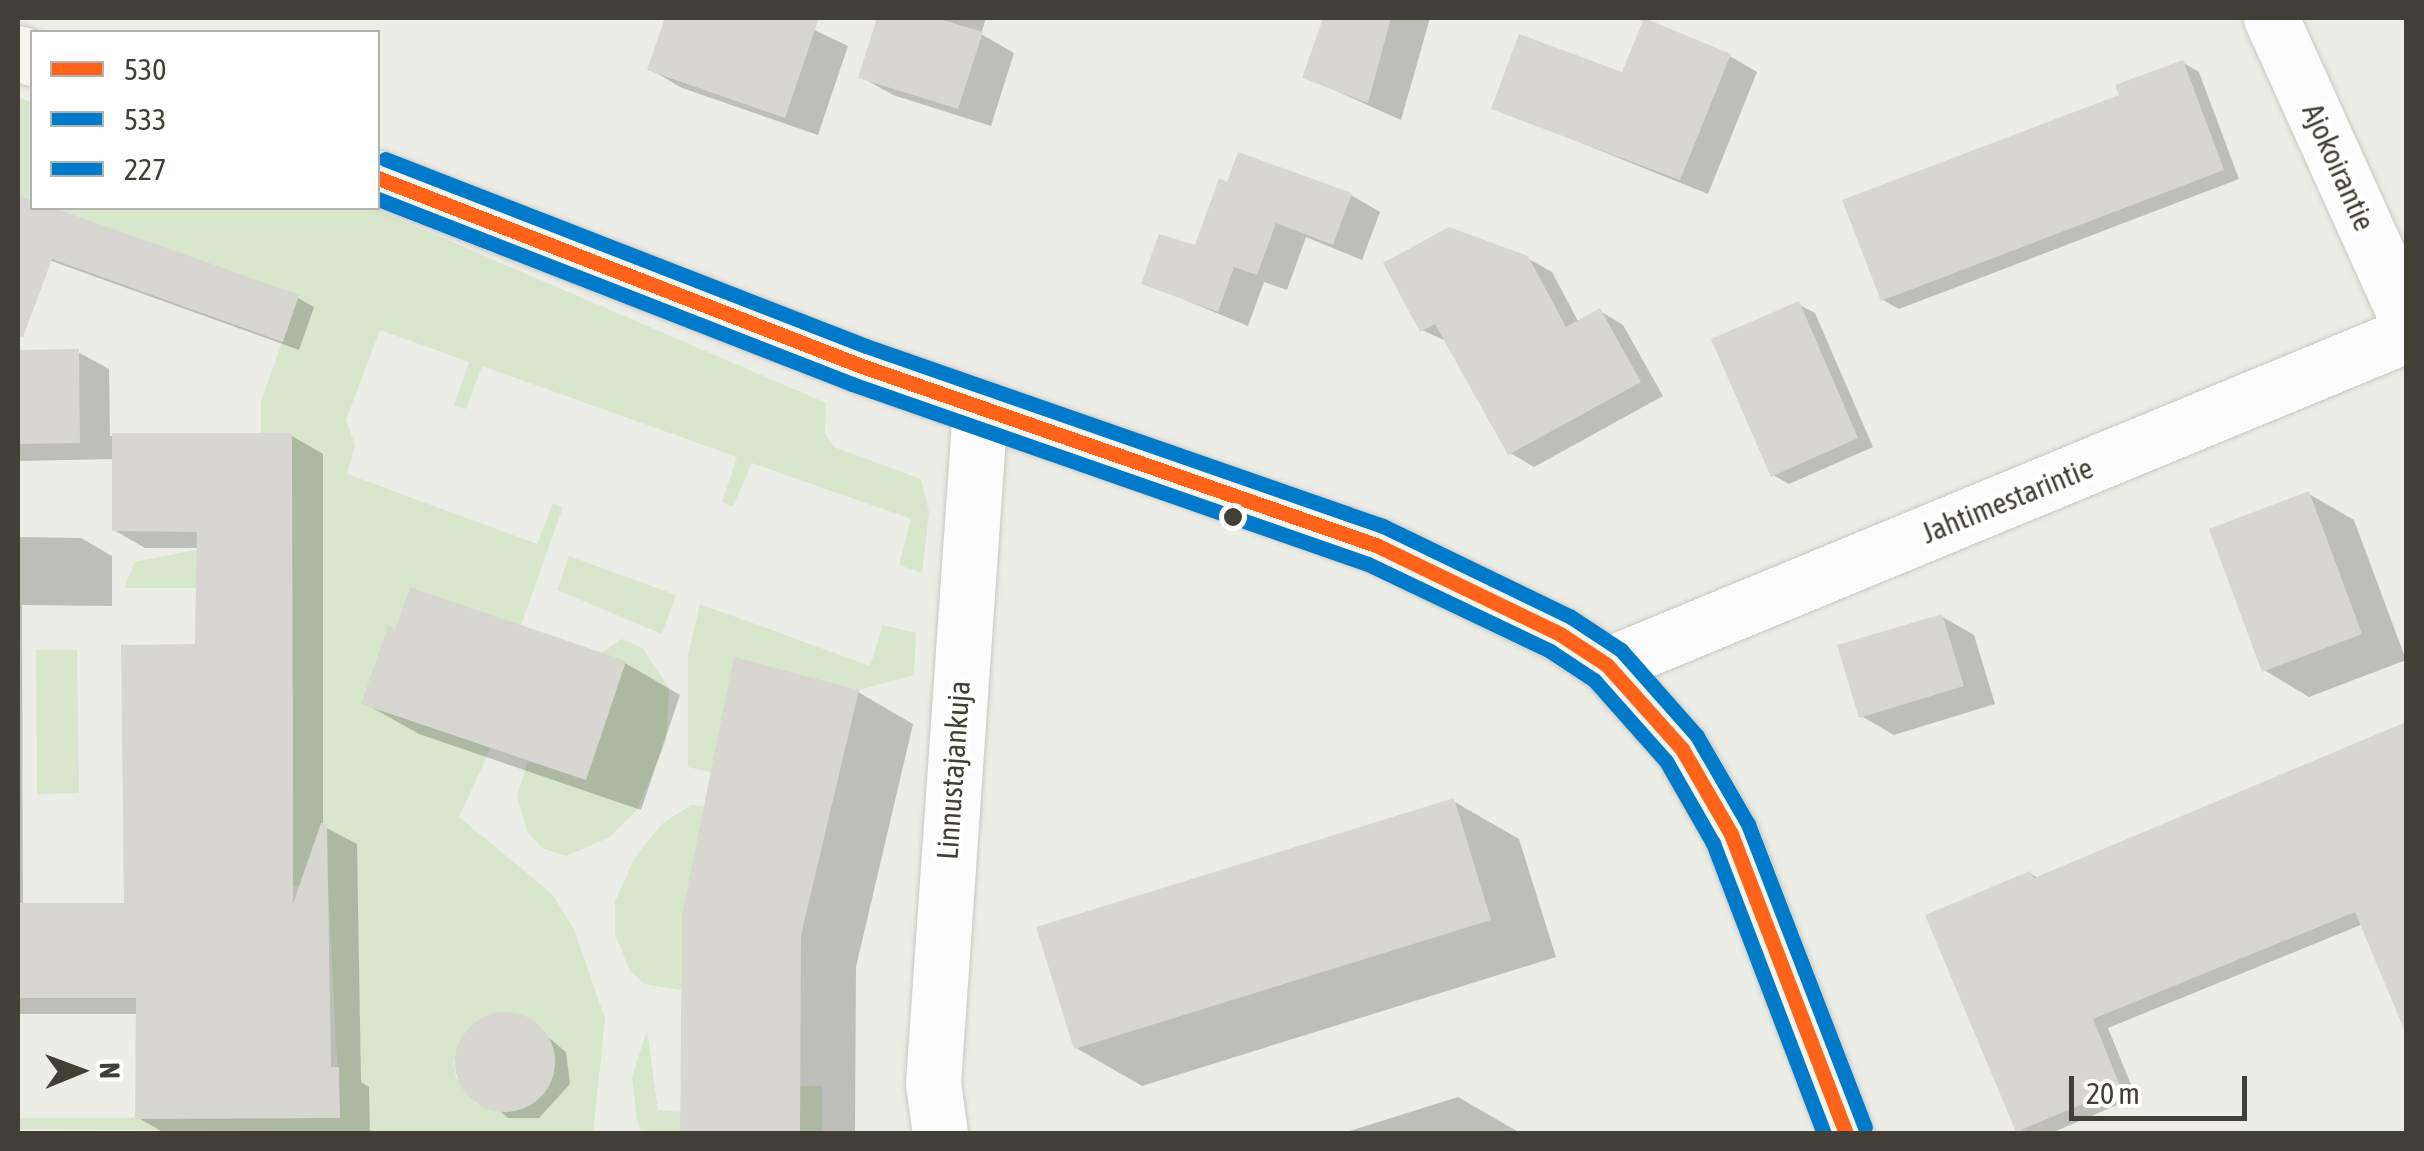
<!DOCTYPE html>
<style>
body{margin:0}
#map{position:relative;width:2424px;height:1151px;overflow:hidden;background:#edede8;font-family:"Asap Condensed",sans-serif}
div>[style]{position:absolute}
.green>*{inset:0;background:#d8e6cb}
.shadow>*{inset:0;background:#0003}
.building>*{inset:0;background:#d7d6d1}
.round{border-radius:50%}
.roads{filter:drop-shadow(0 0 2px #c9c9c4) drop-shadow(0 0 2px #c9c9c4)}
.minor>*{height:55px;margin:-27.5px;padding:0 27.5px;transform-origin:27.5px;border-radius:27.5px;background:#fcfcfc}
.secondary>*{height:55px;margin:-27.5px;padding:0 27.5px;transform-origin:27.5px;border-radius:27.5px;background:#f5f4ee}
.bus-1>*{height:15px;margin:-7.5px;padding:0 7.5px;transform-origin:7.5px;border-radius:7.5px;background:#ff6319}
.bus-2>*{height:15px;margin:-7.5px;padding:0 7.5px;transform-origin:7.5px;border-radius:7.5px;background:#007ac9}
.bus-3>*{height:15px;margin:-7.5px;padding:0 7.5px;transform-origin:7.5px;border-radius:7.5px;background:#007ac9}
.dots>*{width:28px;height:28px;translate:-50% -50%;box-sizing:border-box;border:5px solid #fff;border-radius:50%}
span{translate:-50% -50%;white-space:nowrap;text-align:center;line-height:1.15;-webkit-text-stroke:8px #fff;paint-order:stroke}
.street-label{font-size:30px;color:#423f36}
.frame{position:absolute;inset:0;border:20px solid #423f36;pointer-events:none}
.legend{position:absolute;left:30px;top:30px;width:350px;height:180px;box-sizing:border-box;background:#fff;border:2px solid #b3b2af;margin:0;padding:12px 18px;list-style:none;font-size:30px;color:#423f36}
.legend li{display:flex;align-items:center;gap:20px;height:50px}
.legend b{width:50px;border:2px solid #b3b2af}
.north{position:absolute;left:30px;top:1021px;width:100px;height:100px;-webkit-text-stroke:8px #fff;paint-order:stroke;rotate:89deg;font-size:28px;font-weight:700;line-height:40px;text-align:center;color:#423f36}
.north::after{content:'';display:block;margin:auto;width:35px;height:45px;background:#423f36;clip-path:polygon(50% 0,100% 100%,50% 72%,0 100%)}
.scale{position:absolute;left:2069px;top:1076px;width:178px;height:45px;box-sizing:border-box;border:5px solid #423f36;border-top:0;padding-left:12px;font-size:30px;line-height:35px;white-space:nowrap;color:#423f36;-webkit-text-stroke:8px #fff;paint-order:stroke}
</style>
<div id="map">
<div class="green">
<div style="clip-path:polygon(18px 98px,32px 102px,32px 200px,18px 195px)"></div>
<div style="clip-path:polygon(evenodd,54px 208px,373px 208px,826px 403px,825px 433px,834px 447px,921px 479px,929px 512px,922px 573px,899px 565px,911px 519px,752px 463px,733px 507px,722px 502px,737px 457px,482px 366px,466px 409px,454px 405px,469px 362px,380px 330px,346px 420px,355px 445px,347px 474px,537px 544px,553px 503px,563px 507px,521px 625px,410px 587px,395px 629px,388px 627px,362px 703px,491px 748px,459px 817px,552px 894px,574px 929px,605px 1019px,593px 1133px,18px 1129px,18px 1118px,340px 1117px,328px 885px,168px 888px,174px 835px,293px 833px,293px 588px,124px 588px,135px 562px,292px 531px,292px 434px,261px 434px,261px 401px,299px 296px,54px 208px,510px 1012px,540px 1027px,551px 1041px,554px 1075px,536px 1102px,506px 1113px,475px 1103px,456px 1077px,454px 1062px,464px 1032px,477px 1020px,510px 1012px)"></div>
<div style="clip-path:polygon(569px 556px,676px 595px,662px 634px,557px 590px)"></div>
<div style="clip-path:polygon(700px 604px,870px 666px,883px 625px,916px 633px,914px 675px,859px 690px,734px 658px,713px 773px,688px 767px,688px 655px)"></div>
<div style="clip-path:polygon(622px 639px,642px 648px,669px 688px,666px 742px,636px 811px,610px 837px,566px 856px,542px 848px,527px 831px,517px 796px,528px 761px,586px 780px,626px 662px,601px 653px)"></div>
<div style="clip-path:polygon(36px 650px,77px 650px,79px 793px,37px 794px)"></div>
<div style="clip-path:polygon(691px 805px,706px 806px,681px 990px,645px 984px,630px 971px,615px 934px,615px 902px,635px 857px,663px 823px)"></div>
<div style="clip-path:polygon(647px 1030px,658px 1110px,681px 1112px,680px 1133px,642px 1133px,637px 1121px,632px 1077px)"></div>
<div style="clip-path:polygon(800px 1086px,822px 1086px,822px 1133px,800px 1133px)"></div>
</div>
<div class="shadow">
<div style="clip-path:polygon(668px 18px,722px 18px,762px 31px,767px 18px,789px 18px,848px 46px,818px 135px,682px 88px,650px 69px)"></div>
<div style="clip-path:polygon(879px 18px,986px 18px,981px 34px,1014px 53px,991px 126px,893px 95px,861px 77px)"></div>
<div style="clip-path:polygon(1326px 18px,1430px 18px,1401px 120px,1305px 77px)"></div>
<div style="clip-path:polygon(1730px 56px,1757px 72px,1708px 194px,1494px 108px)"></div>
<div style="clip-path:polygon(2182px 62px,2199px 72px,2239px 179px,1899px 309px,1883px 300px,2122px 96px)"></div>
<div style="clip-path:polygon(1351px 195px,1380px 212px,1362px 260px,1306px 237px,1287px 290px,1264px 282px,1248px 326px,1144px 283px,1196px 249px)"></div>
<div style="clip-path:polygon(18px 197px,298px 298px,314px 307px,299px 350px,18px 249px)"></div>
<div style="clip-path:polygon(1527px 258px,1552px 272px,1579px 323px,1600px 311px,1623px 325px,1663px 396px,1534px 467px,1510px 453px,1448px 342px,1422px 330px)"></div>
<div style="clip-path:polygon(1798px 304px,1815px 313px,1873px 447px,1789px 484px,1773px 475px)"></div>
<div style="clip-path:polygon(18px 352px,78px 352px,109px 369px,110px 436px,292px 436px,323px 454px,323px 826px,357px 844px,361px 1082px,369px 1087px,370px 1134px,166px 1134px,137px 1117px,138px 1014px,18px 1014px,18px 537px,81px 538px,112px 556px,112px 606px,22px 605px,23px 906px,127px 906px,198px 646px,199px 548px,145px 548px,114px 530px,114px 459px,18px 461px)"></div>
<div style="clip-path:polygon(2309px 494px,2354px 520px,2406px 660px,2309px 697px,2264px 670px)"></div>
<div style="clip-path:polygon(1941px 616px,1974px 635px,1995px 704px,1894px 735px,1861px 716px)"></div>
<div style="clip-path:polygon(736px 660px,858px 692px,913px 724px,856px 967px,855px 1134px,683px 1134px)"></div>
<div style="clip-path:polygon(625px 663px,680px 695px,641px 810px,419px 734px,364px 703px)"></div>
<div style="clip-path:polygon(2400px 727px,2406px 731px,2406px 992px,2363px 924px,2108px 1028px,2136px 1097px,2049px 1134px,2018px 1130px,2030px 873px,2039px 879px)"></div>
<div style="clip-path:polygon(1453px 801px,1519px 839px,1556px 957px,1142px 1086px,1076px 1048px)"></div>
<div style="clip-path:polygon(493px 1015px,526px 1019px,566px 1052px,570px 1084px,539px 1118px,508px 1118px,459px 1076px,466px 1033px)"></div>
<div style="clip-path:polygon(1458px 1097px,1522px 1134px,1340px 1134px)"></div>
</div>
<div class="building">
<div style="clip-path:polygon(665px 18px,819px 18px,785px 118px,647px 70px)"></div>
<div style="clip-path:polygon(877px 18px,936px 18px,983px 32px,958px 109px,858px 78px)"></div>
<div style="clip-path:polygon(1323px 18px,1391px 18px,1368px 103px,1302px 78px)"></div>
<div style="clip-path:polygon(1644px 18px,1731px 54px,1680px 180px,1491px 109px,1519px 34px,1622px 72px)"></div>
<div style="clip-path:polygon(2183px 60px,2224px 170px,1881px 301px,1842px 200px,2119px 95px,2115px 85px)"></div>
<div style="clip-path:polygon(1238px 152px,1352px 193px,1333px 245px,1276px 223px,1257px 275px,1234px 267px,1218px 312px,1141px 284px,1159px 234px,1195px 245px,1219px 178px,1227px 182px)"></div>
<div style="clip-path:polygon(18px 195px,32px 200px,32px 208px,54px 208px,299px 295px,283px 342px,52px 259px,23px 337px,18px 336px)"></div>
<div style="clip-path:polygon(1449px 227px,1528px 256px,1566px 327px,1600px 308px,1641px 382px,1508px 455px,1435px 324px,1420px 332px,1383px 263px)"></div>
<div style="clip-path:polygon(1799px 301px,1858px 438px,1771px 477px,1711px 339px)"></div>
<div style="clip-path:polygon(79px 349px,80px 443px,18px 444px,18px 350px)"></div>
<div style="clip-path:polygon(112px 433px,292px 433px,293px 904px,321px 823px,327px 824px,331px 1067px,339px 1067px,340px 1118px,135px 1119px,136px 998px,18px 998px,18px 903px,124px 903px,121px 645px,195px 644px,197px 532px,112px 531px)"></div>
<div style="clip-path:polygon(2309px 491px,2362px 634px,2262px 672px,2209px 529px)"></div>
<div style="clip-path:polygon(410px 587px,626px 661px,586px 780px,361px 704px,388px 626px,395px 629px)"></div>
<div style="clip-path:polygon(1942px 614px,1964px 686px,1859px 718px,1837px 645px)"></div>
<div style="clip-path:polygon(734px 657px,859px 690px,801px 935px,800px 1134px,680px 1134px,682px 915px)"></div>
<div style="clip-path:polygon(2406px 722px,2406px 1034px,2355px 912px,2093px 1019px,2121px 1088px,2016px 1132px,1925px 915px,2030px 871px,2034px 878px)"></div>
<div style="clip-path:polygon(1454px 798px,1491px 920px,1074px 1049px,1036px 927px)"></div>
<div class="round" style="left:455px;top:1012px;width:100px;height:100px"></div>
</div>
<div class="roads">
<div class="minor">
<div style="left:2271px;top:18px;width:328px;rotate:65.7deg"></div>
<div style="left:1607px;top:665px;width:864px;rotate:-22.44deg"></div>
<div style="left:940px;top:1134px;width:51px;rotate:-97.8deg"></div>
<div style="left:933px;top:1083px;width:678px;rotate:-86.02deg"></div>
</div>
<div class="secondary">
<div style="left:18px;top:53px;width:15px;rotate:20deg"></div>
<div style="left:378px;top:178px;width:516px;rotate:21.24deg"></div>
<div style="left:859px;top:365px;width:547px;rotate:19.2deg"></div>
<div style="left:1376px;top:545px;width:204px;rotate:25.8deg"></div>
<div style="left:1560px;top:634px;width:56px;rotate:33.4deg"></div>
<div style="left:1607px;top:665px;width:113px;rotate:48.2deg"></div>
<div style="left:1682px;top:749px;width:98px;rotate:60deg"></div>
<div style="left:1731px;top:834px;width:321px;rotate:69deg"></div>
</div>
</div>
<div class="bus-1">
<div style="left:378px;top:178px;width:516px;rotate:21.24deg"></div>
<div style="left:859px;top:365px;width:547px;rotate:19.2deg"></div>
<div style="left:1376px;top:545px;width:204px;rotate:25.8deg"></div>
<div style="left:1560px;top:634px;width:56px;rotate:33.4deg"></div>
<div style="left:1607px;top:665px;width:113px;rotate:48.2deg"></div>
<div style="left:1682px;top:749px;width:98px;rotate:60deg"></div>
<div style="left:1731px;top:834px;width:321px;rotate:69deg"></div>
</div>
<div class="bus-2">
<div style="left:378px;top:199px;width:509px;rotate:21.32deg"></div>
<div style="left:852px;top:384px;width:546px;rotate:19.23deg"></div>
<div style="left:1368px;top:564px;width:202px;rotate:25.5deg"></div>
<div style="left:1550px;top:651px;width:53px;rotate:33.4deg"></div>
<div style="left:1594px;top:680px;width:108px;rotate:48.4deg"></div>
<div style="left:1666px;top:761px;width:95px;rotate:60.2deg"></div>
<div style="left:1713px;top:843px;width:311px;rotate:69.1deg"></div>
</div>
<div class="bus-3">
<div style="left:385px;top:159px;width:516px;rotate:21.24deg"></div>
<div style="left:866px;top:346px;width:547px;rotate:19.2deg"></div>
<div style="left:1383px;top:526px;width:209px;rotate:25.8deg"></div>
<div style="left:1571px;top:617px;width:60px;rotate:33.4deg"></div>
<div style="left:1621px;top:650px;width:115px;rotate:48.5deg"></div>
<div style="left:1697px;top:736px;width:102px;rotate:59.9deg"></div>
<div style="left:1748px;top:824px;width:325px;rotate:68.9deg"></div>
</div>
<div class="dots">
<div style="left:1233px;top:517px;background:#423f36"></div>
</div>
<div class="street-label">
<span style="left:2339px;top:167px;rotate:66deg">Ajokoirantie</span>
<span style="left:2007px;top:500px;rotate:-22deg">Jahtimestarintie</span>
<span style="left:953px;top:770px;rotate:-86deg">Linnustajankuja</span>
</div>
<div class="frame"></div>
<ul class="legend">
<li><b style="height:12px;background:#ff6319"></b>530</li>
<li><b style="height:12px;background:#007ac9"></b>533</li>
<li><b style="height:12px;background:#007ac9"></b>227</li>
</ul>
<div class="north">N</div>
<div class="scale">20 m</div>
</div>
